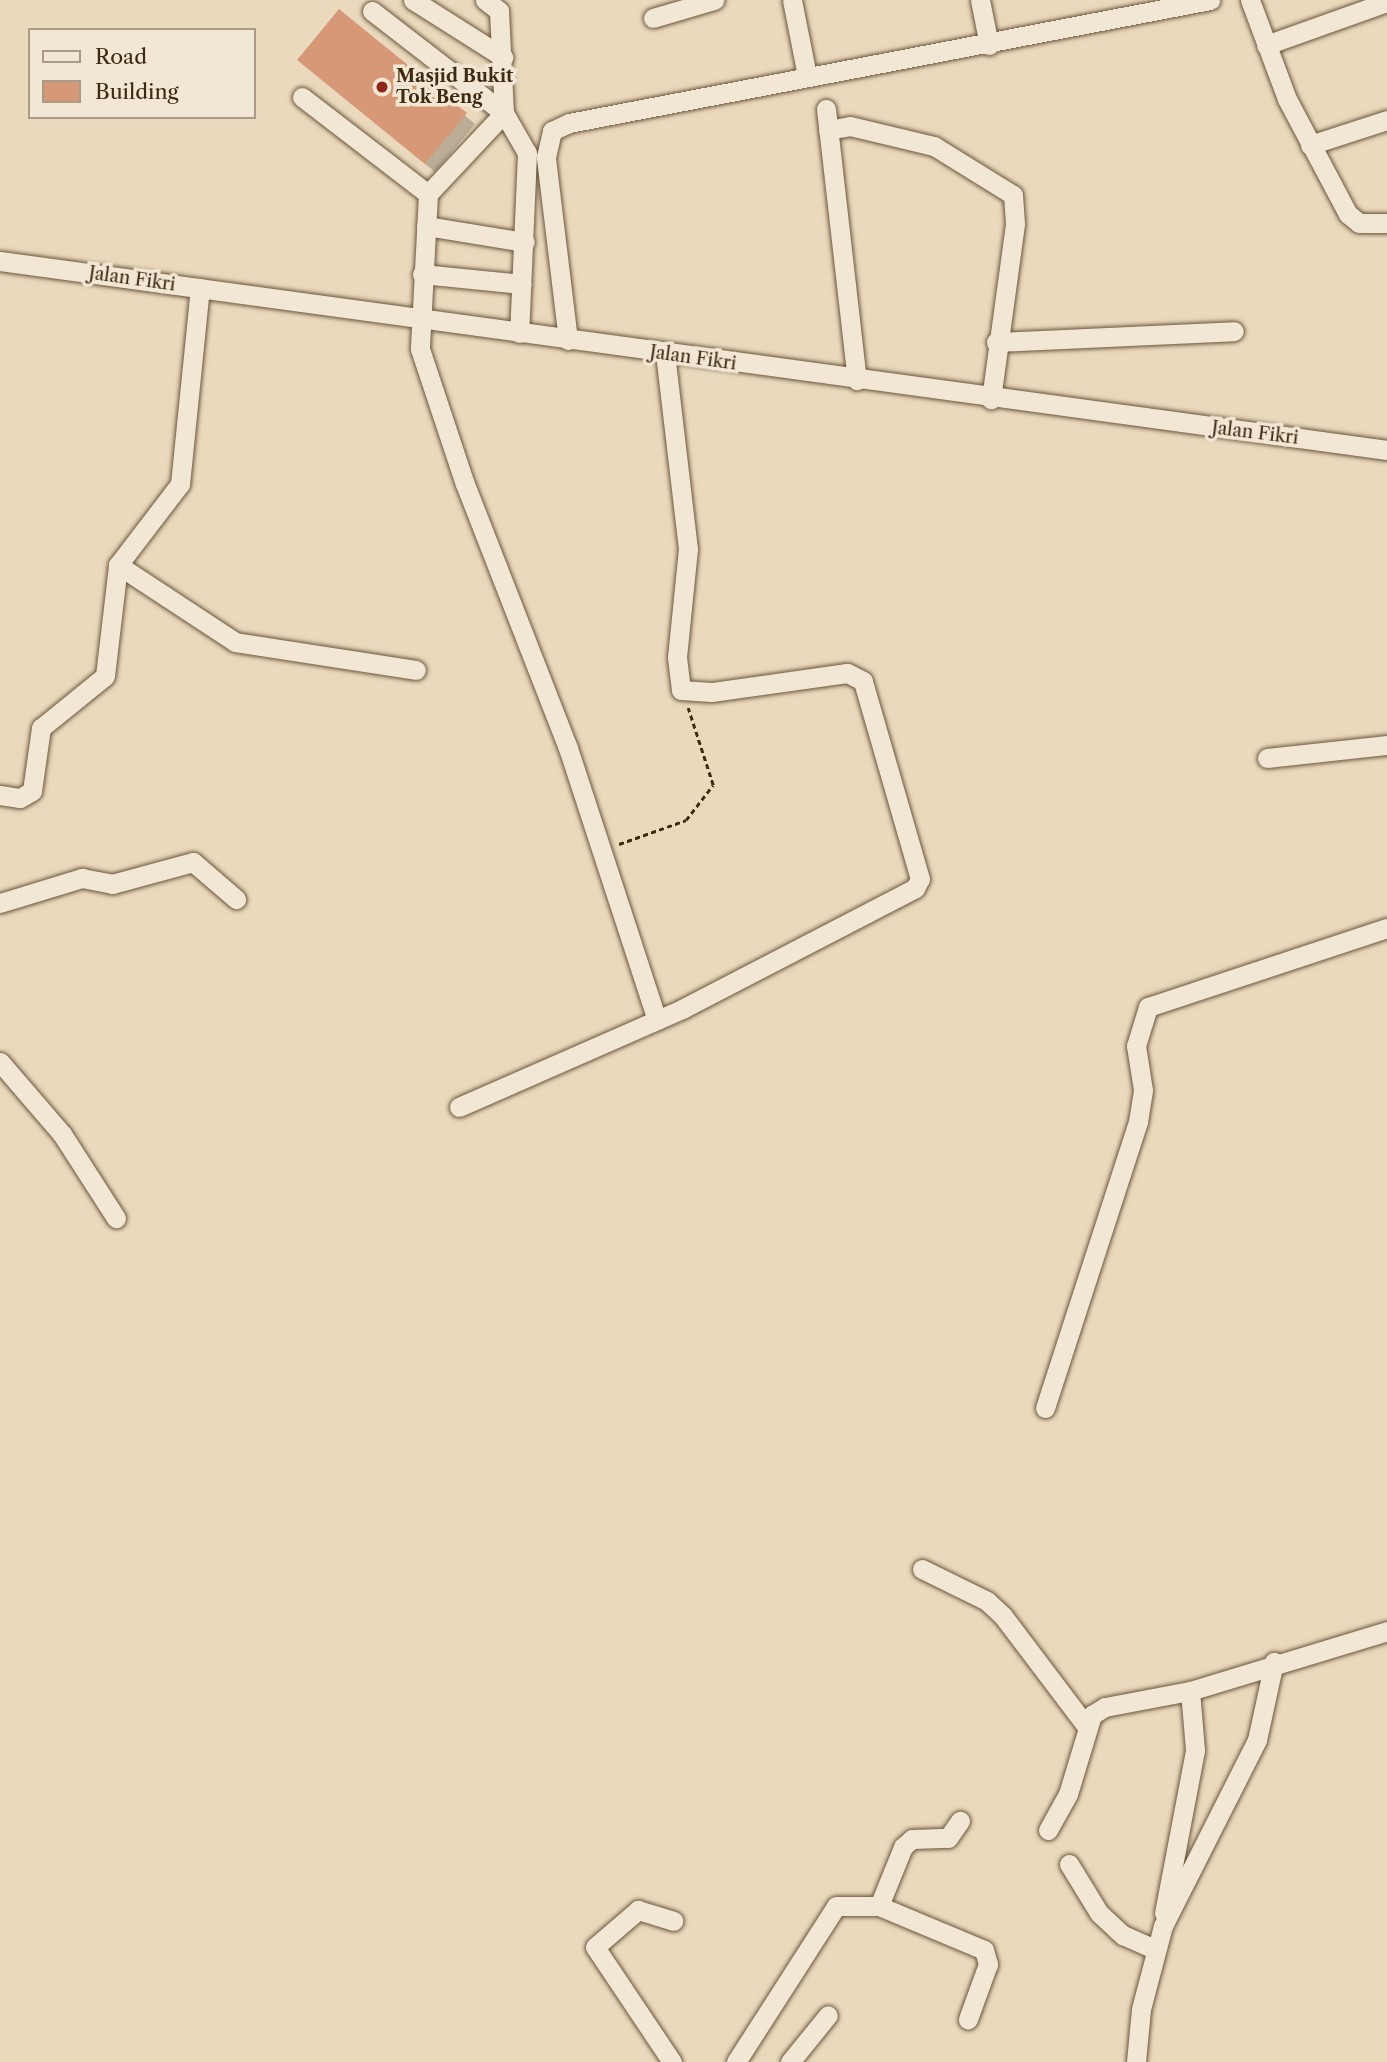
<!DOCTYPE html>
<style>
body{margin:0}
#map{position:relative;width:1387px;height:2062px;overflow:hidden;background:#ebd9bd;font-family:"Libre Caslon Text",serif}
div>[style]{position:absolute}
.shadow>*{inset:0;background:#0003}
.building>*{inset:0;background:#d69877}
.path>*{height:2.5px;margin-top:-1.25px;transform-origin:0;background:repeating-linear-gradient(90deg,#3e2a10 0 5px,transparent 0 8.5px)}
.roads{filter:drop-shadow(0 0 2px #69563b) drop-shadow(0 0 2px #69563b)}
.minor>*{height:19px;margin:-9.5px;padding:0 9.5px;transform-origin:9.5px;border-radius:9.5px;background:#f2e6d4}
.dots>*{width:19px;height:19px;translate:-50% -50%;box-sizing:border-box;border:4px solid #f2e6d4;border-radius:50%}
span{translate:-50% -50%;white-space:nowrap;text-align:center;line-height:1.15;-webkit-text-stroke:7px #f2e6d4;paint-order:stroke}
.poi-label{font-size:18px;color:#3e2a10;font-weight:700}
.left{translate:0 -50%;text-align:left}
.street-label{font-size:18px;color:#3e2a10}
.legend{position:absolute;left:28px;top:28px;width:228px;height:91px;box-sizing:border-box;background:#f2e6d4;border:2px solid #aa9b86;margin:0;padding:9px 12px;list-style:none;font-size:21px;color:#3e2a10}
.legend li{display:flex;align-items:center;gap:14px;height:35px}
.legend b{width:35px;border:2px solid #aa9b86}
</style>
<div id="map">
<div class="shadow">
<div style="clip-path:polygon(340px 11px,475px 124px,435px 172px,309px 69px)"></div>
</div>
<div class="building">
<div style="clip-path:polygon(339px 9px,467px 113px,425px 164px,297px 60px)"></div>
</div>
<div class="path">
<div style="left:619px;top:844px;width:71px;rotate:-19.7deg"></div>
<div style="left:686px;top:820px;width:44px;rotate:-52.4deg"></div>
<div style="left:713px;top:785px;width:81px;rotate:-108deg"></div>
</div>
<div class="roads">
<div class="minor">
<div style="left:413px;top:0;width:107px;rotate:32.3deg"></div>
<div style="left:485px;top:0;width:18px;rotate:38deg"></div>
<div style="left:499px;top:11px;width:102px;rotate:87.2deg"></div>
<div style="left:504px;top:113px;width:111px;rotate:133.2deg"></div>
<div style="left:428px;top:194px;width:155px;rotate:93deg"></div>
<div style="left:420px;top:349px;width:142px;rotate:71.6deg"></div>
<div style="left:465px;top:484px;width:283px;rotate:68.7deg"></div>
<div style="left:568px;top:748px;width:286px;rotate:71.9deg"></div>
<div style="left:792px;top:0;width:77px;rotate:78.8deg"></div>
<div style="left:980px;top:0;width:46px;rotate:78.7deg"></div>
<div style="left:1250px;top:0;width:106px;rotate:69.5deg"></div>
<div style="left:1287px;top:99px;width:130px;rotate:62.1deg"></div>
<div style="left:1348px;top:214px;width:14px;rotate:39deg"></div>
<div style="left:1359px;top:223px;width:28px"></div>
<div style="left:372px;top:11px;width:167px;rotate:37.7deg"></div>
<div style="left:504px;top:113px;width:46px;rotate:60.1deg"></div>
<div style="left:527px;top:153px;width:180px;rotate:92.5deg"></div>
<div style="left:653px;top:18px;width:64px;rotate:-16.4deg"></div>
<div style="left:1266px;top:45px;width:128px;rotate:-19.6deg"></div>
<div style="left:302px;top:97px;width:159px;rotate:37.6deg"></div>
<div style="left:826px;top:109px;width:273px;rotate:83.5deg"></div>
<div style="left:828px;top:130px;width:22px;rotate:-10deg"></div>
<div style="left:850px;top:126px;width:86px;rotate:13.4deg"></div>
<div style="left:934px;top:146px;width:93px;rotate:31.8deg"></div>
<div style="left:1013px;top:195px;width:29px;rotate:86deg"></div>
<div style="left:1015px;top:224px;width:177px;rotate:97.8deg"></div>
<div style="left:1310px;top:145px;width:81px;rotate:-18deg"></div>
<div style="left:426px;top:226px;width:100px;rotate:9.2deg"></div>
<div style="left:0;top:261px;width:1400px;rotate:7.76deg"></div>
<div style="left:422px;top:274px;width:100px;rotate:5.7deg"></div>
<div style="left:568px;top:340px;width:184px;rotate:-96.9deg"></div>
<div style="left:546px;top:157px;width:27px;rotate:-77deg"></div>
<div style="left:552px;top:131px;width:19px;rotate:-25deg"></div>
<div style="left:569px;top:123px;width:653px;rotate:-10.86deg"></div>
<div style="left:996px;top:342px;width:238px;rotate:-2.6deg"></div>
<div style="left:118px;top:565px;width:140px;rotate:33.3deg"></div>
<div style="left:235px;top:642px;width:183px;rotate:8.8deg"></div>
<div style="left:1267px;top:758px;width:121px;rotate:-6.2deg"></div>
<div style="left:0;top:795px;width:20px;rotate:9deg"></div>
<div style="left:20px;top:798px;width:14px;rotate:-30deg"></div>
<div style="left:32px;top:791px;width:64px;rotate:-81.9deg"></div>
<div style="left:41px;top:728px;width:82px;rotate:-39.1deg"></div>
<div style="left:105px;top:676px;width:112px;rotate:-83.3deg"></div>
<div style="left:118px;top:565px;width:102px;rotate:-52.6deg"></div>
<div style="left:180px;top:484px;width:197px;rotate:-84.2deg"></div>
<div style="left:0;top:903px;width:86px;rotate:-17deg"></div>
<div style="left:82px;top:878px;width:31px;rotate:11deg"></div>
<div style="left:112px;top:884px;width:84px;rotate:-15.2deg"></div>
<div style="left:193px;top:862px;width:57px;rotate:40.7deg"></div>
<div style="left:0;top:1062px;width:95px;rotate:49.3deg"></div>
<div style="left:62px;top:1134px;width:100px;rotate:57.3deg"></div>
<div style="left:459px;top:1107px;width:244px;rotate:-23.7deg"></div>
<div style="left:682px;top:1009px;width:263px;rotate:-27.4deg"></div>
<div style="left:915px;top:888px;width:10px;rotate:-61deg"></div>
<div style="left:920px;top:879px;width:206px;rotate:-106.1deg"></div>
<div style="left:863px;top:681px;width:18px;rotate:-153deg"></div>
<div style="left:847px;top:673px;width:137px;rotate:172deg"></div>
<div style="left:711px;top:692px;width:30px;rotate:-176deg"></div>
<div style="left:681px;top:690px;width:33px;rotate:-97deg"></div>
<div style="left:677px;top:657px;width:109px;rotate:-84.2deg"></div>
<div style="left:688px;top:549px;width:196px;rotate:-96.7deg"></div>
<div style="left:1045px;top:1408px;width:301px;rotate:-72deg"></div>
<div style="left:1138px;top:1122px;width:32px;rotate:-81deg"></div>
<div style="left:1143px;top:1090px;width:45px;rotate:-99deg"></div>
<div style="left:1136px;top:1046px;width:41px;rotate:-72.9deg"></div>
<div style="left:1148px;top:1007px;width:252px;rotate:-18.3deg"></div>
<div style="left:922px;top:1569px;width:72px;rotate:26.2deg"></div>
<div style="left:987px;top:1601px;width:22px;rotate:43deg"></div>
<div style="left:1003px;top:1616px;width:139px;rotate:52.9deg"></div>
<div style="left:1048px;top:1830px;width:41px;rotate:-60.9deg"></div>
<div style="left:1068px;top:1794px;width:83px;rotate:-73.1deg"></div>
<div style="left:1092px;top:1715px;width:15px;rotate:-32deg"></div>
<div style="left:1105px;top:1707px;width:86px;rotate:-10.7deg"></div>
<div style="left:1190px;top:1691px;width:206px;rotate:-16.9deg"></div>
<div style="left:1069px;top:1864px;width:57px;rotate:58.5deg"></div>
<div style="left:1099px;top:1913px;width:33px;rotate:43deg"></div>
<div style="left:1123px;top:1935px;width:35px;rotate:24deg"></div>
<div style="left:879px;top:1906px;width:64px;rotate:-67.9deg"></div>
<div style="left:903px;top:1847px;width:12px;rotate:-42deg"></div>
<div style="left:912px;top:1839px;width:36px;rotate:-2deg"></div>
<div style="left:948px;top:1838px;width:21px;rotate:-55deg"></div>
<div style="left:1164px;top:1913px;width:166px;rotate:-79.2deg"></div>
<div style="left:1195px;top:1750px;width:59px;rotate:-94.8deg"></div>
<div style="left:672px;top:2062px;width:138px;rotate:-123.8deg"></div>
<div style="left:595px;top:1947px;width:57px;rotate:-40.7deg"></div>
<div style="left:638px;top:1910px;width:37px;rotate:17deg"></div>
<div style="left:736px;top:2062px;width:185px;rotate:-57.3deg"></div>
<div style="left:836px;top:1906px;width:43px"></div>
<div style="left:879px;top:1906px;width:114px;rotate:22.7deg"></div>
<div style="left:984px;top:1950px;width:15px;rotate:74deg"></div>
<div style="left:988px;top:1964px;width:59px;rotate:110deg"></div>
<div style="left:790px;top:2062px;width:60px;rotate:-51deg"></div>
<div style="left:1136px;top:2062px;width:53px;rotate:-84.6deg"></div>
<div style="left:1141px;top:2009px;width:86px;rotate:-75.2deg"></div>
<div style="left:1163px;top:1926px;width:208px;rotate:-63.2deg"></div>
<div style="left:1257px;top:1740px;width:80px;rotate:-77.7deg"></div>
</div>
</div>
<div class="dots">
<div style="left:382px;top:87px;background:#8f2418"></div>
</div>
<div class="poi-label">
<span class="left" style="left:396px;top:87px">Masjid Bukit<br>Tok Beng</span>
</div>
<div class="street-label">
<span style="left:132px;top:279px;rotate:8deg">Jalan Fikri</span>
<span style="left:693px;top:358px;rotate:8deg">Jalan Fikri</span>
<span style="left:1255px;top:433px;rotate:7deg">Jalan Fikri</span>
</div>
<ul class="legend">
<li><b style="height:9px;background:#f2e6d4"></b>Road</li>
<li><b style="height:19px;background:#d69877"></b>Building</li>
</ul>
</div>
